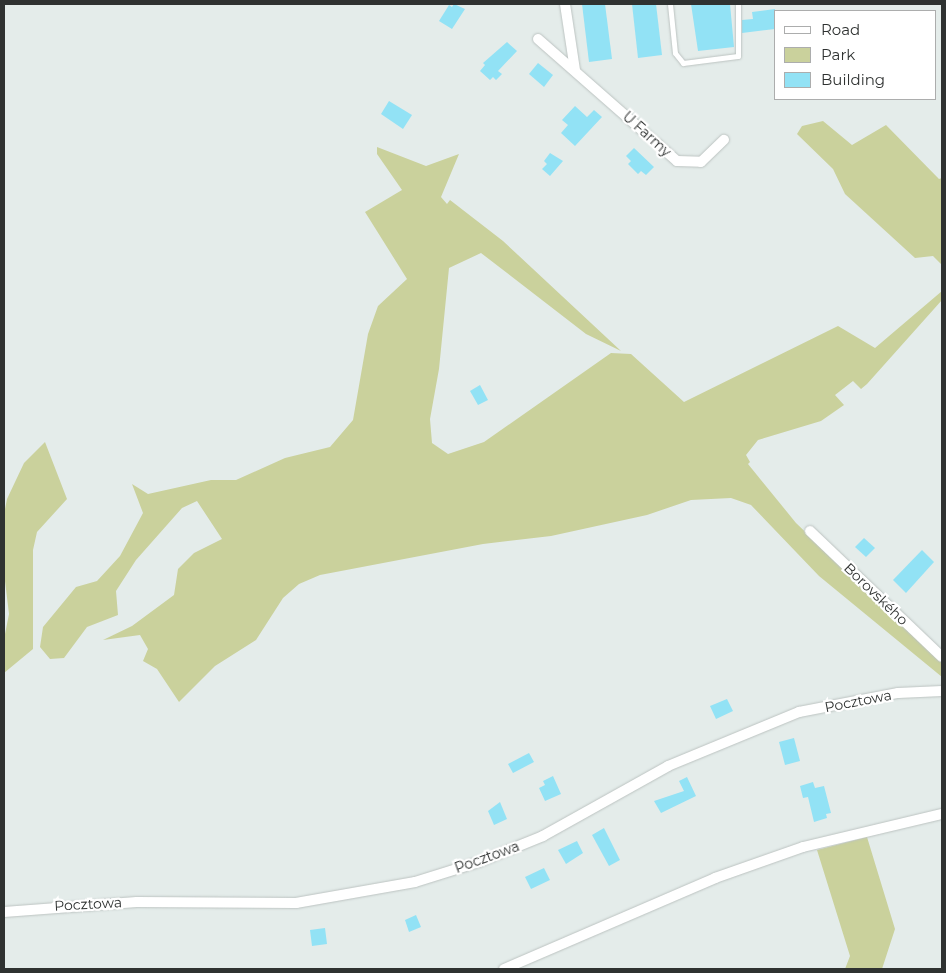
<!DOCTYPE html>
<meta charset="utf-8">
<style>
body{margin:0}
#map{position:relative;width:946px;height:973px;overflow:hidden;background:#e4ecea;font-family:Montserrat,sans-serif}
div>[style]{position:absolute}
.green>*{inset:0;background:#cad19c}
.building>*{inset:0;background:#92e2f5}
.roads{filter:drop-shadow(0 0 1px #bcc3c1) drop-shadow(0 0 1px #bcc3c1)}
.service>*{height:5px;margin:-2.5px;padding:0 2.5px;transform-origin:2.5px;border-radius:2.5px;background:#fff}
.minor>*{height:10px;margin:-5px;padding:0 5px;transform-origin:5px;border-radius:5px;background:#fff}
span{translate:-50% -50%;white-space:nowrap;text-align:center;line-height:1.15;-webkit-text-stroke:4.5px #fff;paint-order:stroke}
.street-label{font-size:14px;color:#2f3231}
.frame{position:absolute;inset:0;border:5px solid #2f3231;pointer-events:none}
.legend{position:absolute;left:774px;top:10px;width:162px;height:90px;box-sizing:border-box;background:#fff;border:1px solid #acadad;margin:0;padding:6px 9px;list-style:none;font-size:15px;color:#2f3231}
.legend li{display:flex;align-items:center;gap:10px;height:25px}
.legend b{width:25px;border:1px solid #acadad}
</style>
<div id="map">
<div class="green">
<div style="clip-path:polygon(823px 121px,852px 145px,886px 125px,939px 179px,942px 178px,942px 265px,933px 256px,915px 258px,845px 194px,833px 169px,797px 134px,802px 126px)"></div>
<div style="clip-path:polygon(377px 147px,426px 166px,459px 154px,441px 197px,447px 204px,450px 200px,503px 241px,621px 351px,586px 334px,481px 253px,449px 268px,439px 369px,430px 419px,432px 443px,448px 454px,484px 442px,611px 353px,631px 354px,684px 402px,838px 326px,875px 348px,942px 291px,942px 300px,867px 384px,861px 389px,853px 381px,835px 395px,844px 405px,821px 421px,758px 440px,746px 455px,750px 462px,748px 464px,796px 523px,942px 663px,942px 677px,819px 576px,751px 505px,731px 498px,691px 500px,647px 515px,551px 536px,483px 544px,320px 575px,299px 584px,283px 598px,256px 640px,215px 666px,179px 702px,157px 669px,143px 661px,148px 649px,140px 635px,103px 640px,132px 626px,174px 595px,178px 569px,194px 553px,222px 539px,197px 501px,182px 508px,136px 560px,116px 591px,118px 615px,87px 627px,64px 658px,50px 659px,40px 647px,43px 627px,76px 587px,97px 581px,120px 556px,143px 513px,132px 484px,148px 494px,211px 480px,236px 480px,285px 458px,330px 447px,353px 420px,368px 334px,378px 306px,407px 279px,365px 212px,402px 190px,377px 154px)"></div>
<div style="clip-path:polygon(45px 442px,67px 499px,37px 532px,33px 550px,33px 649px,4px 673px,4px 639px,9px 614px,4px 573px,4px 514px,7px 499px,24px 463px)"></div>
<div style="clip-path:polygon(867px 837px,895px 929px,882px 969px,845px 969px,850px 956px,817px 850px)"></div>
</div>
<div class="building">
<div style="clip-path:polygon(454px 4px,465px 9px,452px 29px,439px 21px,449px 5px,452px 7px)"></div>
<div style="clip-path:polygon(582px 4px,605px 4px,612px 59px,589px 62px)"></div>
<div style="clip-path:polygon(632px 4px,656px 4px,662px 55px,638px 58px)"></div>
<div style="clip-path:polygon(691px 4px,730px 4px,734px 47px,698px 51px)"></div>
<div style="clip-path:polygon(775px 9px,775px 29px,742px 33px,742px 20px,753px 19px,752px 12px)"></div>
<div style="clip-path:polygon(507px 42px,517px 51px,498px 71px,502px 74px,496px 80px,493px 77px,490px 80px,480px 71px,485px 65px,483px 63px)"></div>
<div style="clip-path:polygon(538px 63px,553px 75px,544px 87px,529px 74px)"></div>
<div style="clip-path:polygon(389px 101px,412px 115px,403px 129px,381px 114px)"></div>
<div style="clip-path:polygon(575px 106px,587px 117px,594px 110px,602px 117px,575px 146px,561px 133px,568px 125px,562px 120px)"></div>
<div style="clip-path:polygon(634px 148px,654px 167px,646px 175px,641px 171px,638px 174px,628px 164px,631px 161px,626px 156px)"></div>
<div style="clip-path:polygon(550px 153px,563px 161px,550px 176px,542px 169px,547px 164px,544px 161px)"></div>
<div style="clip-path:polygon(480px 385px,488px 400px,478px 405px,470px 391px)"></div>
<div style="clip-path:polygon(864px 538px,875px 548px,866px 557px,855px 547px)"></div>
<div style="clip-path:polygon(922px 550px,934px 562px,906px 593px,893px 580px)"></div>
<div style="clip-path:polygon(727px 699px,733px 711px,716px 719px,710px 706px)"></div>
<div style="clip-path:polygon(794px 738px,800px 761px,785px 765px,779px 742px)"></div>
<div style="clip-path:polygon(529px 753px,534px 762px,513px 773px,508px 764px)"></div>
<div style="clip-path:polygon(553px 776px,561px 794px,545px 801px,539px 788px,545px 785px,543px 781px)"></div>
<div style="clip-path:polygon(687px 777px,696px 796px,661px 813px,654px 801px,684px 791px,679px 781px)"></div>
<div style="clip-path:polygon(813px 782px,815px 788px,824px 786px,831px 813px,826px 814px,827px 818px,814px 822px,808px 797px,803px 798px,800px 786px)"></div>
<div style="clip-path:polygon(500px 802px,507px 819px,494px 825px,488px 811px)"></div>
<div style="clip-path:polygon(604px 828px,620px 860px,609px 866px,592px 835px)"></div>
<div style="clip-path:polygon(577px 841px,583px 853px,566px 864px,558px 850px)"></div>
<div style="clip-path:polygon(544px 868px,550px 880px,531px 889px,525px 877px)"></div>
<div style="clip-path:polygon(416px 915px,421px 927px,409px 932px,405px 920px)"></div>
<div style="clip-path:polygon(325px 928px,327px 944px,312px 946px,310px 930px)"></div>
</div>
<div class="roads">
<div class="service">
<div style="left:670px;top:4px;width:49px;rotate:84.2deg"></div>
<div style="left:675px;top:53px;width:13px;rotate:51deg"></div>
<div style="left:683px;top:63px;width:55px;rotate:-7.3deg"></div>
<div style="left:738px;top:56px;width:52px;rotate:-90deg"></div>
</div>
<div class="minor">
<div style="left:565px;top:4px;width:67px;rotate:81.4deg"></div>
<div style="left:538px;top:39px;width:185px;rotate:41.3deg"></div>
<div style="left:677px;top:161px;width:24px;rotate:2deg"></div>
<div style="left:701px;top:162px;width:32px;rotate:-44deg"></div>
<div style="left:810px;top:531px;width:182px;rotate:43.7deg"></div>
<div style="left:4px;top:912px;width:133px;rotate:-4.3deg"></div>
<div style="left:137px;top:902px;width:159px;rotate:0.4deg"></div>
<div style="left:296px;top:903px;width:121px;rotate:-10deg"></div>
<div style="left:415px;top:882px;width:67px;rotate:-17.4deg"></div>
<div style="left:479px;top:862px;width:69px;rotate:-22.1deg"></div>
<div style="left:543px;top:836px;width:143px;rotate:-29.2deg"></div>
<div style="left:668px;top:766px;width:142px;rotate:-22.4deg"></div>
<div style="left:799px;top:712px;width:101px;rotate:-10.9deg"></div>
<div style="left:898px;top:693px;width:44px;rotate:-2.6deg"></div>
<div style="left:504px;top:969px;width:230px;rotate:-23.3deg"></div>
<div style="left:715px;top:878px;width:93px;rotate:-19.4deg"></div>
<div style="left:803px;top:847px;width:143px;rotate:-13.4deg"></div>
</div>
</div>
<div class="street-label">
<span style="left:647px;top:134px;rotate:42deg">U Farmy</span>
<span style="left:876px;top:594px;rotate:44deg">Borovského</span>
<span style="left:858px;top:701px;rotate:-11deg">Pocztowa</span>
<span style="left:487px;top:857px;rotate:-20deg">Pocztowa</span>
<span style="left:88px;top:904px;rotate:-3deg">Pocztowa</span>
</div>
<div class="frame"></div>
<ul class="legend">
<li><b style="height:6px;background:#fff"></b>Road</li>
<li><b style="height:14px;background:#cad19c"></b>Park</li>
<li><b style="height:14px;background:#92e2f5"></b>Building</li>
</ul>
</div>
